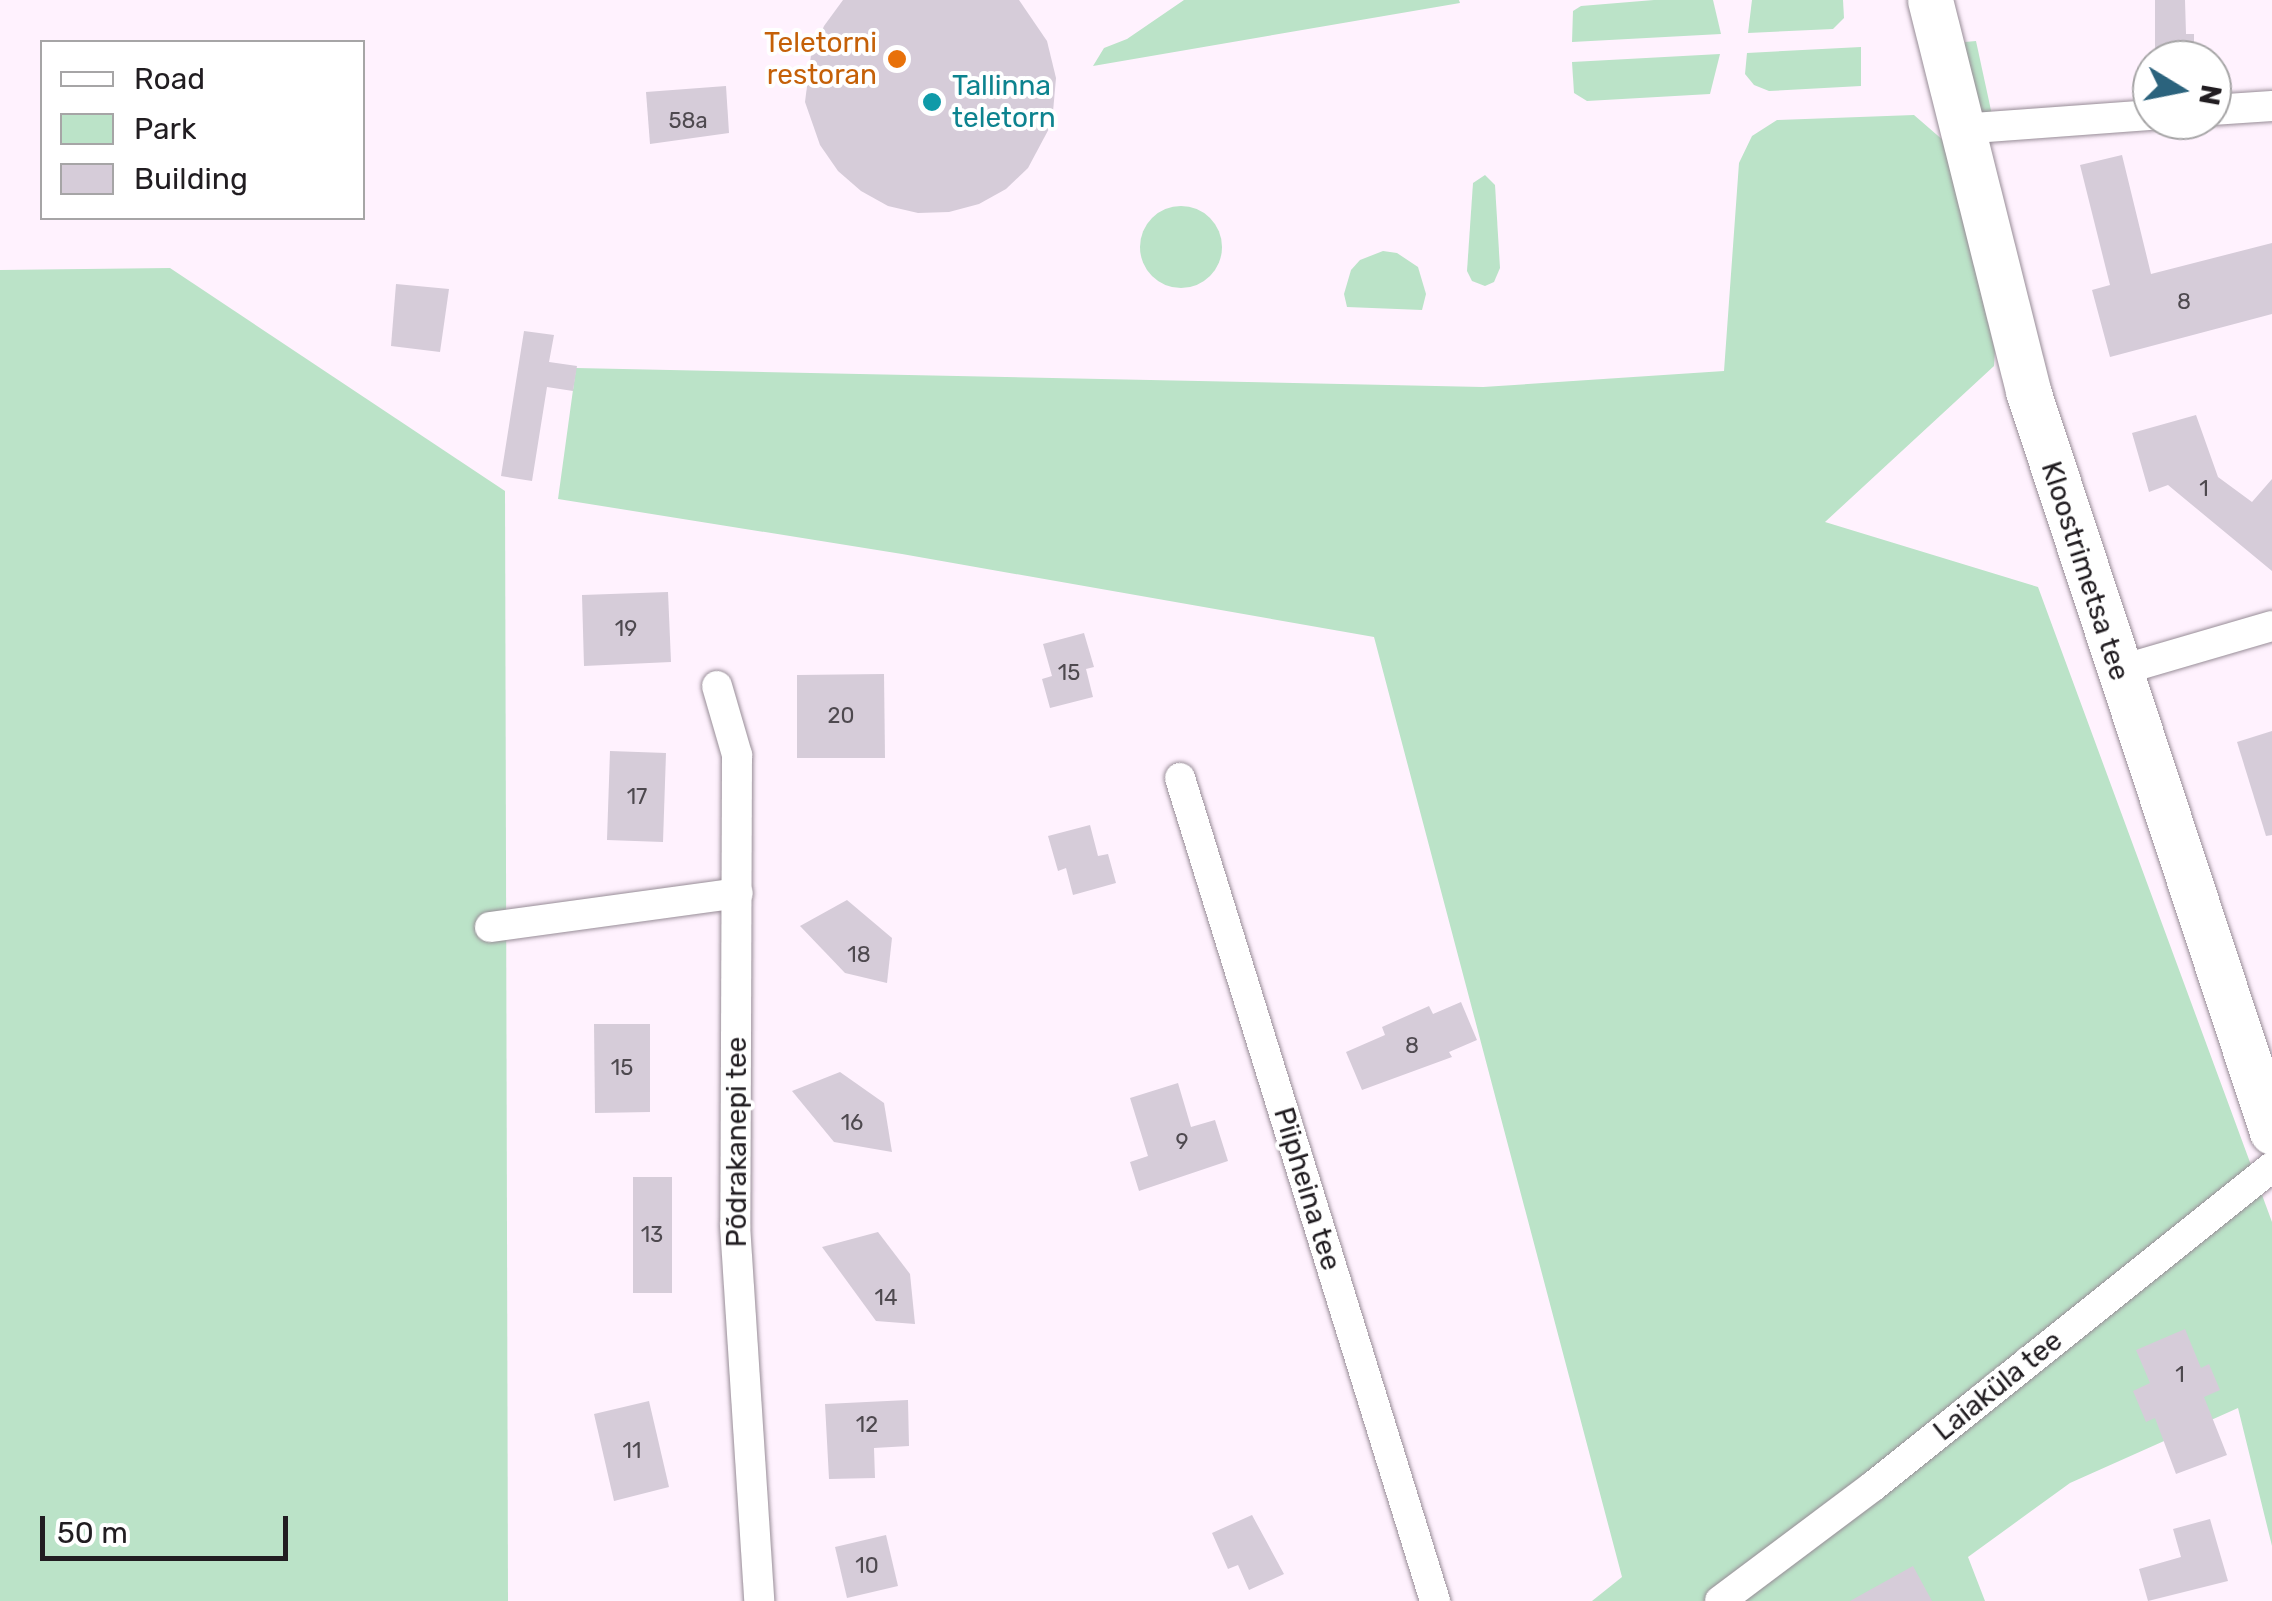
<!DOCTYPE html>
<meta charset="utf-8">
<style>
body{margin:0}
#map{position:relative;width:2272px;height:1601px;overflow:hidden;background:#fff2fe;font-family:Rubik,sans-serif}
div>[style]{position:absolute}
.green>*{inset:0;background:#bbe3c8}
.round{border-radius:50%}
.building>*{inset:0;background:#d6ccd9}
.roads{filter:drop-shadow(0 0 2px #988d97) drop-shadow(0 0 2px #988d97)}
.street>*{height:30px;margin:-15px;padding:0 15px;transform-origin:15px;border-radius:15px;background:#fff}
.secondary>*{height:45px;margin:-22.5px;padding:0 22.5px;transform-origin:22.5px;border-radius:22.5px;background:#fff}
.dots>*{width:28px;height:28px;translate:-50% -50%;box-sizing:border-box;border:5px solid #fff;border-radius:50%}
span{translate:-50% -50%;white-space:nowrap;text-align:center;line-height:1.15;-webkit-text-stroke:8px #fff;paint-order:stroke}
.number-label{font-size:22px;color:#4e494f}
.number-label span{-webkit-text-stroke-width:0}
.food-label{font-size:28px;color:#c56008}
.right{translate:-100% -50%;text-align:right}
.culture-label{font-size:28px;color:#0d838f}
.left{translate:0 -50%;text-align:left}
.street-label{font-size:28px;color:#211d21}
.legend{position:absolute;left:40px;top:40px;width:325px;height:180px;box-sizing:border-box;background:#fff;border:2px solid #a6a5a6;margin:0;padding:12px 18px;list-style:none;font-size:30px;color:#211d21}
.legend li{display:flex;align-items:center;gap:20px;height:50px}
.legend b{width:50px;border:2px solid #a6a5a6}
.north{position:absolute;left:2132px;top:40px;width:100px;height:100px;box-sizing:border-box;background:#fff;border:2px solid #a6a5a6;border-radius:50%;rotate:100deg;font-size:28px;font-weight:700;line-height:40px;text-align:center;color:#211d21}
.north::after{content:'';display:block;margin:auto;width:35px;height:45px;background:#2b637d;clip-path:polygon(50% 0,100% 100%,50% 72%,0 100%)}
.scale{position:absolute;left:40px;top:1516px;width:248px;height:45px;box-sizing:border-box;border:5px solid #211d21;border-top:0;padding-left:12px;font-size:30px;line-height:35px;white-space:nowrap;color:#211d21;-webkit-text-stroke:8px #fff;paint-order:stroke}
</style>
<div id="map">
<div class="green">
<div style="clip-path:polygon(1184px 0,1459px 0,1460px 3px,1093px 66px,1104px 48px,1127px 39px)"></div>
<div style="clip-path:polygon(1654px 0,1713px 0,1721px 34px,1572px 42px,1573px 11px,1581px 6px)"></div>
<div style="clip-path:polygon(1752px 0,1843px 0,1844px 18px,1833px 29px,1748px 33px)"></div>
<div style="clip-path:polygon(1976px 41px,1992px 115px,1979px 113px,1963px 53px,1965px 42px)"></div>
<div style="clip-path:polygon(1861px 47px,1861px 86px,1769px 91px,1754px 85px,1745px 74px,1747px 53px)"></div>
<div style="clip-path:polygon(1720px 54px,1710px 94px,1587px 101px,1574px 93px,1572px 62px)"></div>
<div style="clip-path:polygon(1914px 115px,1944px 141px,1995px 351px,1994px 366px,1825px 522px,2038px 587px,2272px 1222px,2272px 1546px,2238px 1408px,2070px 1483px,1968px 1557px,1985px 1601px,1592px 1601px,1622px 1577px,1374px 637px,902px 554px,558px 499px,576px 368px,1483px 387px,1724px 371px,1739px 163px,1752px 136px,1777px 120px)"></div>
<div style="clip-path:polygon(1485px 175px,1495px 185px,1500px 268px,1494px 282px,1485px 286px,1472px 281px,1467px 271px,1473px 183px)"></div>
<div class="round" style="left:1140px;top:206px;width:82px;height:82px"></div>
<div style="clip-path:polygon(1383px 251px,1397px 253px,1418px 267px,1426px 294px,1422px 310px,1347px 307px,1344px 294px,1351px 270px,1360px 260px)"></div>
<div style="clip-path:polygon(170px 268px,505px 491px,508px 1601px,0 1601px,0 270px)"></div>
</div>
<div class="building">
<div style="clip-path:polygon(843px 0,1019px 0,1047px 41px,1056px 78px,1052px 123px,1028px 168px,1006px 189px,979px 204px,949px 212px,918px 213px,888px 206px,861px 191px,838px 171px,820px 145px,805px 102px,811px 55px,824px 26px)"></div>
<div style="clip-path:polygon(2155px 0,2185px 0,2186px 34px,2194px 34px,2194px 60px,2155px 60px)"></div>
<div style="clip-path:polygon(726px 86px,729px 133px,650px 144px,646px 92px)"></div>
<div style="clip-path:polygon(2122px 155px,2151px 274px,2272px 243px,2272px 314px,2110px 357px,2092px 290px,2110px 285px,2080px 165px)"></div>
<div style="clip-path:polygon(396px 284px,449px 289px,440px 352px,391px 346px)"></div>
<div style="clip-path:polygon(524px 331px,554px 335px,549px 362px,577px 366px,573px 391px,547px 387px,532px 481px,501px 476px)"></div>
<div style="clip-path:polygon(2196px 415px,2218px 477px,2252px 502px,2272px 479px,2272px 571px,2168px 485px,2149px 492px,2132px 433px)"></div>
<div style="clip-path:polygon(668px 592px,671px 662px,584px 666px,582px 595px)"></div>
<div style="clip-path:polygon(1084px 633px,1094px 667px,1086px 669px,1093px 697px,1050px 708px,1042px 679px,1052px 676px,1043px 644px)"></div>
<div style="clip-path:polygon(884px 674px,885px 758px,797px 758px,797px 675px)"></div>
<div style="clip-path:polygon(2272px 731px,2272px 835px,2266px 836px,2237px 742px)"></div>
<div style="clip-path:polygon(610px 751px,666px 753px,663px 842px,607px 840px)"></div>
<div style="clip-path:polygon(1090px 825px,1098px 856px,1108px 854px,1116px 883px,1073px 895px,1066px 868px,1058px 871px,1048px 836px)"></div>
<div style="clip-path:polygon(847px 900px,892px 938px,887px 983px,845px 973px,800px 926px)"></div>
<div style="clip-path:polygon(1461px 1002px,1477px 1040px,1449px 1052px,1452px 1057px,1362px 1090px,1346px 1052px,1385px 1035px,1382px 1027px,1429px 1006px,1433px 1014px)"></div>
<div style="clip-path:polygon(594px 1024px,650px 1024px,650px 1112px,595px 1113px)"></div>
<div style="clip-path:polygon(840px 1072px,884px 1103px,892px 1152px,834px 1142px,792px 1091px)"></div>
<div style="clip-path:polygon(1178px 1083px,1191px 1127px,1215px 1120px,1228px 1161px,1139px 1191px,1130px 1162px,1148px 1156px,1130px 1098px)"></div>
<div style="clip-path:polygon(633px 1177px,672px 1177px,672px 1293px,633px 1293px)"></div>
<div style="clip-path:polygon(878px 1232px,910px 1274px,915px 1324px,876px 1321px,822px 1247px)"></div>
<div style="clip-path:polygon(2185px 1329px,2201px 1368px,2209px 1364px,2220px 1390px,2204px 1397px,2227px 1455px,2176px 1474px,2155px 1418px,2146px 1422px,2133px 1391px,2150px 1383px,2136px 1350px)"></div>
<div style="clip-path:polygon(908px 1400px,909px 1446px,874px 1448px,875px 1478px,829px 1479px,825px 1404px)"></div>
<div style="clip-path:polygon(649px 1401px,669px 1487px,614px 1501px,594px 1414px)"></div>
<div style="clip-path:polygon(1252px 1515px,1284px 1574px,1249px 1590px,1238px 1565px,1228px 1569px,1212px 1533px)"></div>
<div style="clip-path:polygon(2210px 1519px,2228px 1581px,2148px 1601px,2139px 1569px,2181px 1557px,2173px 1529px)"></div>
<div style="clip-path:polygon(886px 1535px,898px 1586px,847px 1598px,835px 1547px)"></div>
<div style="clip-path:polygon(1913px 1566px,1932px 1601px,1850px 1601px)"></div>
</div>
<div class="roads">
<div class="street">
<div style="left:2212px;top:110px;width:60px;rotate:-3.8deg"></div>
<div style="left:1960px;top:129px;width:193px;rotate:-4.2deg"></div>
<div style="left:2118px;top:671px;width:160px;rotate:-16.3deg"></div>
<div style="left:717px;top:686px;width:72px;rotate:73.8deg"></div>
<div style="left:737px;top:755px;width:470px;rotate:90.2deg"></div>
<div style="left:735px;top:1225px;width:377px;rotate:86.3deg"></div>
<div style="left:1180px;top:778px;width:862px;rotate:72.78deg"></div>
<div style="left:490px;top:927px;width:250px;rotate:-7.8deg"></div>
<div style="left:1720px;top:1601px;width:190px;rotate:-36.9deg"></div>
<div style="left:1872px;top:1487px;width:512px;rotate:-38.66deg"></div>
</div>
<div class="secondary">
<div style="left:1930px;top:0;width:403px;rotate:75.9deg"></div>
<div style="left:2028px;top:391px;width:780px;rotate:71.77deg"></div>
</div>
</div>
<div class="dots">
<div style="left:897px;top:59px;background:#e8710a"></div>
<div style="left:932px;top:102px;background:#0f9aa8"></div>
</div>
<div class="number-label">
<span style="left:688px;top:121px">58a</span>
<span style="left:2184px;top:302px">8</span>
<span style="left:2204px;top:489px">1</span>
<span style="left:626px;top:629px">19</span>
<span style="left:1069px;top:673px">15</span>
<span style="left:841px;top:716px">20</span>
<span style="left:637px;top:797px">17</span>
<span style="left:859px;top:955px">18</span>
<span style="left:1412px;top:1046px">8</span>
<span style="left:622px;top:1068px">15</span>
<span style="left:852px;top:1123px">16</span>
<span style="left:1182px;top:1142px">9</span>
<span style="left:652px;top:1235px">13</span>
<span style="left:886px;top:1298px">14</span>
<span style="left:2180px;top:1375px">1</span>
<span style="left:867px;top:1425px">12</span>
<span style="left:632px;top:1451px">11</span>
<span style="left:867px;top:1566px">10</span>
</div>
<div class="food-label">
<span class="right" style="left:877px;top:59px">Teletorni<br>restoran</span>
</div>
<div class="culture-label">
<span class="left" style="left:952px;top:102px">Tallinna<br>teletorn</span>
</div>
<div class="street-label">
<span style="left:2085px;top:571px;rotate:72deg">Kloostrimetsa tee</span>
<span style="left:737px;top:1142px;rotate:-90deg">Põdrakanepi tee</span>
<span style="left:1307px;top:1189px;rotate:73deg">Piipheina tee</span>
<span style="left:1998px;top:1386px;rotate:-39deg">Laiaküla tee</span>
</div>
<ul class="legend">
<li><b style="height:12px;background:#fff"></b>Road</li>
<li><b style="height:28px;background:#bbe3c8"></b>Park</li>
<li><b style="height:28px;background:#d6ccd9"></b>Building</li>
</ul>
<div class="north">N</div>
<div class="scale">50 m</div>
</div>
